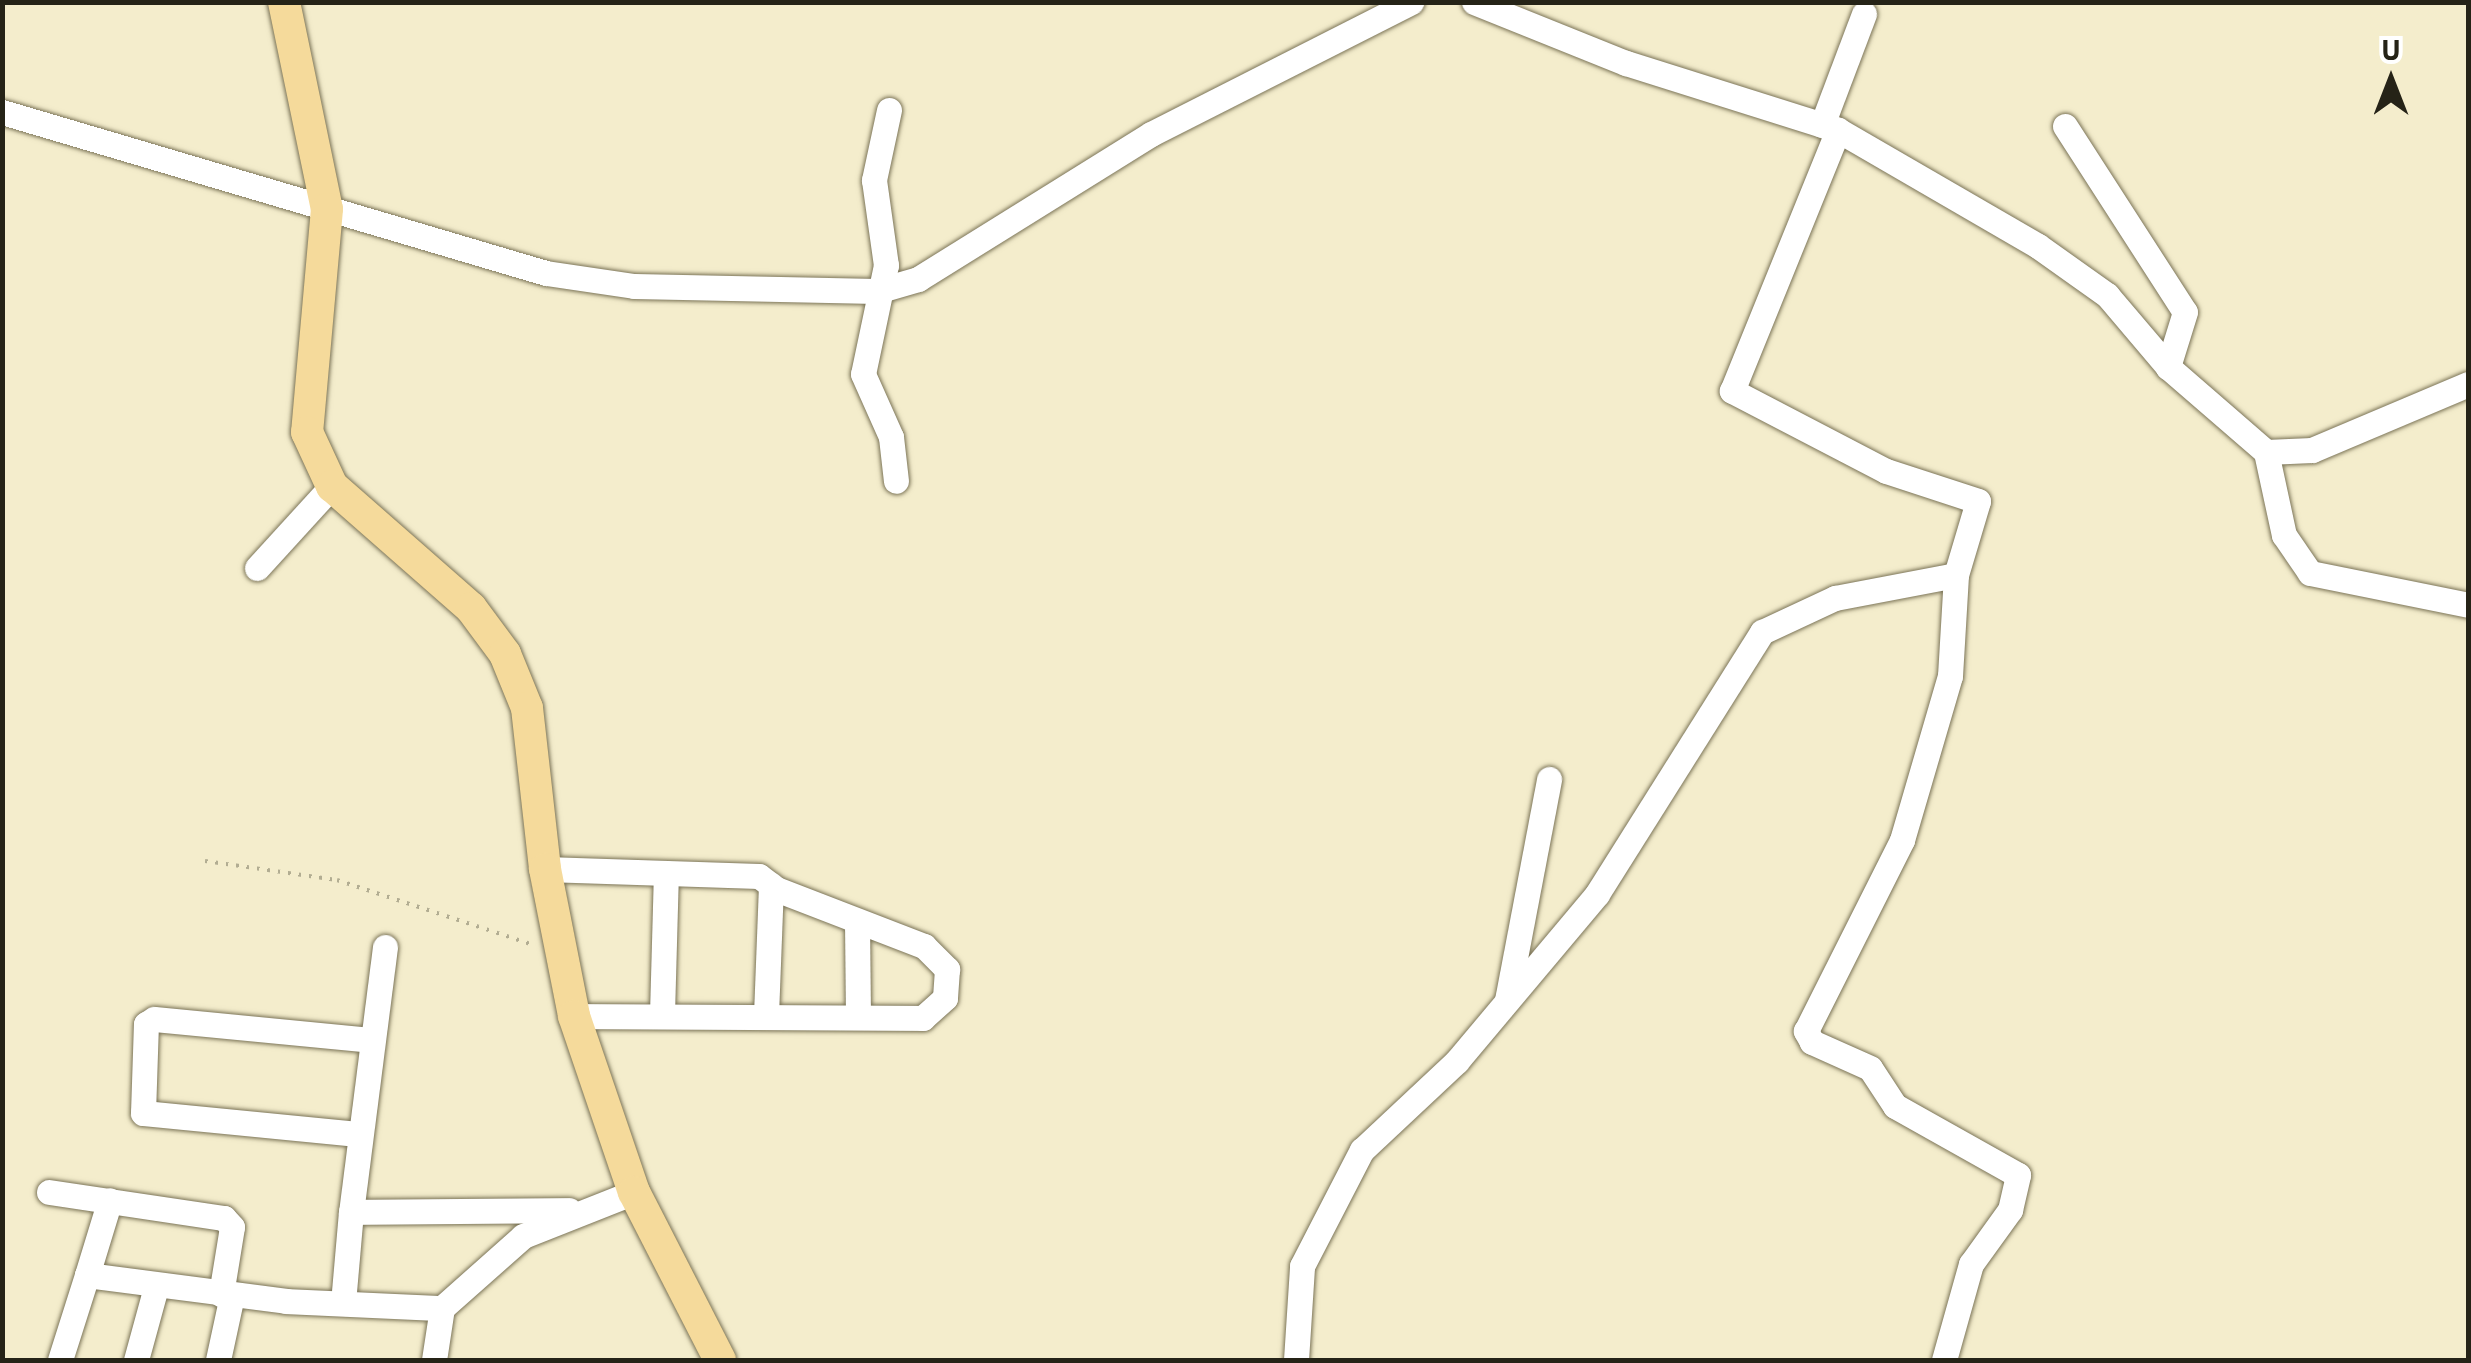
<!DOCTYPE html>
<style>
body{margin:0}
#map{position:relative;width:2471px;height:1363px;overflow:hidden;background:#f4edcc;font-family:"IBM Plex Sans",sans-serif}
div>[style]{position:absolute}
.path>*{height:4px;margin-top:-2px;transform-origin:0;background:repeating-linear-gradient(90deg,#b2ad92 0 2.5px,transparent 0 10.5px)}
.roads{filter:drop-shadow(0 0 2px #7b7457) drop-shadow(0 0 2px #7b7457)}
.minor>*{height:25px;margin:-12.5px;padding:0 12.5px;transform-origin:12.5px;border-radius:12.5px;background:#fff}
.major>*{height:32px;margin:-16px;padding:0 16px;transform-origin:16px;border-radius:16px;background:#f5da9b}
span{translate:-50% -50%;white-space:nowrap;text-align:center;line-height:1.15;-webkit-text-stroke:9px #fff;paint-order:stroke}
.frame{position:absolute;inset:0;border:5px solid #252317;pointer-events:none}
.north{position:absolute;left:2341px;top:30px;width:100px;height:100px;-webkit-text-stroke:8px #fff;paint-order:stroke;rotate:0deg;font-size:28px;font-weight:700;line-height:40px;text-align:center;color:#252317}
.north::after{content:'';display:block;margin:auto;width:35px;height:45px;background:#252317;clip-path:polygon(50% 0,100% 100%,50% 72%,0 100%)}
</style>
<div id="map">
<div class="path">
<div style="left:205px;top:861px;width:133px;rotate:8.2deg"></div>
<div style="left:337px;top:880px;width:207px;rotate:18.3deg"></div>
</div>
<div class="roads">
<div class="minor">
<div style="left:1474px;top:2px;width:164px;rotate:21.9deg"></div>
<div style="left:1626px;top:63px;width:222px;rotate:17.5deg"></div>
<div style="left:1838px;top:130px;width:231px;rotate:30.1deg"></div>
<div style="left:2038px;top:246px;width:85px;rotate:35.4deg"></div>
<div style="left:2107px;top:295px;width:94px;rotate:49.7deg"></div>
<div style="left:2168px;top:367px;width:130px;rotate:40.9deg"></div>
<div style="left:2266px;top:452px;width:85px;rotate:77.8deg"></div>
<div style="left:2284px;top:535px;width:46px;rotate:55.6deg"></div>
<div style="left:2310px;top:573px;width:161px;rotate:11.4deg"></div>
<div style="left:889px;top:110px;width:72px;rotate:102.1deg"></div>
<div style="left:874px;top:180px;width:86px;rotate:82deg"></div>
<div style="left:886px;top:265px;width:111px;rotate:101.9deg"></div>
<div style="left:863px;top:374px;width:69px;rotate:66deg"></div>
<div style="left:891px;top:437px;width:44px;rotate:83.5deg"></div>
<div style="left:2px;top:112px;width:567px;rotate:16.49deg"></div>
<div style="left:546px;top:273px;width:89px;rotate:8.4deg"></div>
<div style="left:634px;top:286px;width:243px;rotate:1.2deg"></div>
<div style="left:877px;top:291px;width:43px;rotate:-16.3deg"></div>
<div style="left:918px;top:279px;width:274px;rotate:-31.9deg"></div>
<div style="left:1151px;top:134px;width:292px;rotate:-26.9deg"></div>
<div style="left:1822px;top:125px;width:119px;rotate:-69.3deg"></div>
<div style="left:2065px;top:126px;width:221px;rotate:57.2deg"></div>
<div style="left:2185px;top:312px;width:58px;rotate:107.2deg"></div>
<div style="left:2266px;top:452px;width:46px;rotate:-2.5deg"></div>
<div style="left:2312px;top:450px;width:169px;rotate:-22.9deg"></div>
<div style="left:257px;top:568px;width:111px;rotate:-47.6deg"></div>
<div style="left:545px;top:869px;width:214px;rotate:1.9deg"></div>
<div style="left:759px;top:876px;width:21px;rotate:37deg"></div>
<div style="left:776px;top:889px;width:159px;rotate:21.1deg"></div>
<div style="left:924px;top:946px;width:33px;rotate:45deg"></div>
<div style="left:947px;top:969px;width:29px;rotate:94deg"></div>
<div style="left:945px;top:998px;width:30px;rotate:138deg"></div>
<div style="left:923px;top:1018px;width:349px;rotate:-179.7deg"></div>
<div style="left:857px;top:921px;width:94px;rotate:89.4deg"></div>
<div style="left:385px;top:947px;width:267px;rotate:97.3deg"></div>
<div style="left:351px;top:1212px;width:218px;rotate:-0.5deg"></div>
<div style="left:1507px;top:1000px;width:225px;rotate:-79.2deg"></div>
<div style="left:662px;top:1014px;width:141px;rotate:-88.4deg"></div>
<div style="left:766px;top:1015px;width:130px;rotate:-87.8deg"></div>
<div style="left:358px;top:1134px;width:216px;rotate:-174.4deg"></div>
<div style="left:143px;top:1113px;width:89px;rotate:-88.1deg"></div>
<div style="left:146px;top:1024px;width:9px;rotate:-32deg"></div>
<div style="left:154px;top:1019px;width:218px;rotate:5.5deg"></div>
<div style="left:49px;top:1192px;width:177px;rotate:8.5deg"></div>
<div style="left:224px;top:1218px;width:12px;rotate:48deg"></div>
<div style="left:232px;top:1227px;width:68px;rotate:99.3deg"></div>
<div style="left:87px;top:1275px;width:78px;rotate:-73deg"></div>
<div style="left:343px;top:1303px;width:91px;rotate:-85deg"></div>
<div style="left:60px;top:1360px;width:89px;rotate:-72.4deg"></div>
<div style="left:87px;top:1275px;width:201px;rotate:7.4deg"></div>
<div style="left:286px;top:1301px;width:156px;rotate:2.6deg"></div>
<div style="left:442px;top:1308px;width:108px;rotate:-41.6deg"></div>
<div style="left:523px;top:1236px;width:119px;rotate:-21.6deg"></div>
<div style="left:136px;top:1360px;width:76px;rotate:-74.7deg"></div>
<div style="left:218px;top:1360px;width:66px;rotate:-77.8deg"></div>
<div style="left:434px;top:1360px;width:53px;rotate:-81.3deg"></div>
<div style="left:1296px;top:1360px;width:94px;rotate:-86.3deg"></div>
<div style="left:1302px;top:1266px;width:131px;rotate:-62.7deg"></div>
<div style="left:1362px;top:1150px;width:130px;rotate:-43.1deg"></div>
<div style="left:1457px;top:1061px;width:218px;rotate:-50deg"></div>
<div style="left:1597px;top:894px;width:310px;rotate:-57.8deg"></div>
<div style="left:1762px;top:632px;width:81px;rotate:-25deg"></div>
<div style="left:1835px;top:598px;width:123px;rotate:-10.8deg"></div>
<div style="left:1956px;top:575px;width:77px;rotate:-73.4deg"></div>
<div style="left:1978px;top:501px;width:97px;rotate:-161.9deg"></div>
<div style="left:1886px;top:471px;width:174px;rotate:-152.5deg"></div>
<div style="left:1732px;top:391px;width:282px;rotate:-67.9deg"></div>
<div style="left:1944px;top:1360px;width:100px;rotate:-74.3deg"></div>
<div style="left:1971px;top:1264px;width:67px;rotate:-54.2deg"></div>
<div style="left:2010px;top:1210px;width:36px;rotate:-77deg"></div>
<div style="left:2018px;top:1175px;width:141px;rotate:-150.7deg"></div>
<div style="left:1895px;top:1106px;width:45px;rotate:-123.3deg"></div>
<div style="left:1870px;top:1068px;width:64px;rotate:-155.9deg"></div>
<div style="left:1812px;top:1042px;width:13px;rotate:-119deg"></div>
<div style="left:1806px;top:1031px;width:214px;rotate:-63.3deg"></div>
<div style="left:1902px;top:840px;width:171px;rotate:-73.7deg"></div>
<div style="left:1950px;top:676px;width:101px;rotate:-86.6deg"></div>
</div>
<div class="major">
<div style="left:284px;top:2px;width:211px;rotate:78.3deg"></div>
<div style="left:327px;top:209px;width:224px;rotate:95.1deg"></div>
<div style="left:307px;top:432px;width:60px;rotate:65.2deg"></div>
<div style="left:332px;top:486px;width:185px;rotate:41.3deg"></div>
<div style="left:471px;top:608px;width:57px;rotate:53.5deg"></div>
<div style="left:505px;top:654px;width:58px;rotate:67.8deg"></div>
<div style="left:527px;top:708px;width:162px;rotate:83.6deg"></div>
<div style="left:545px;top:869px;width:150px;rotate:78.8deg"></div>
<div style="left:574px;top:1016px;width:186px;rotate:71.2deg"></div>
<div style="left:634px;top:1192px;width:189px;rotate:62.9deg"></div>
</div>
</div>
<div class="frame"></div>
<div class="north">U</div>
</div>
